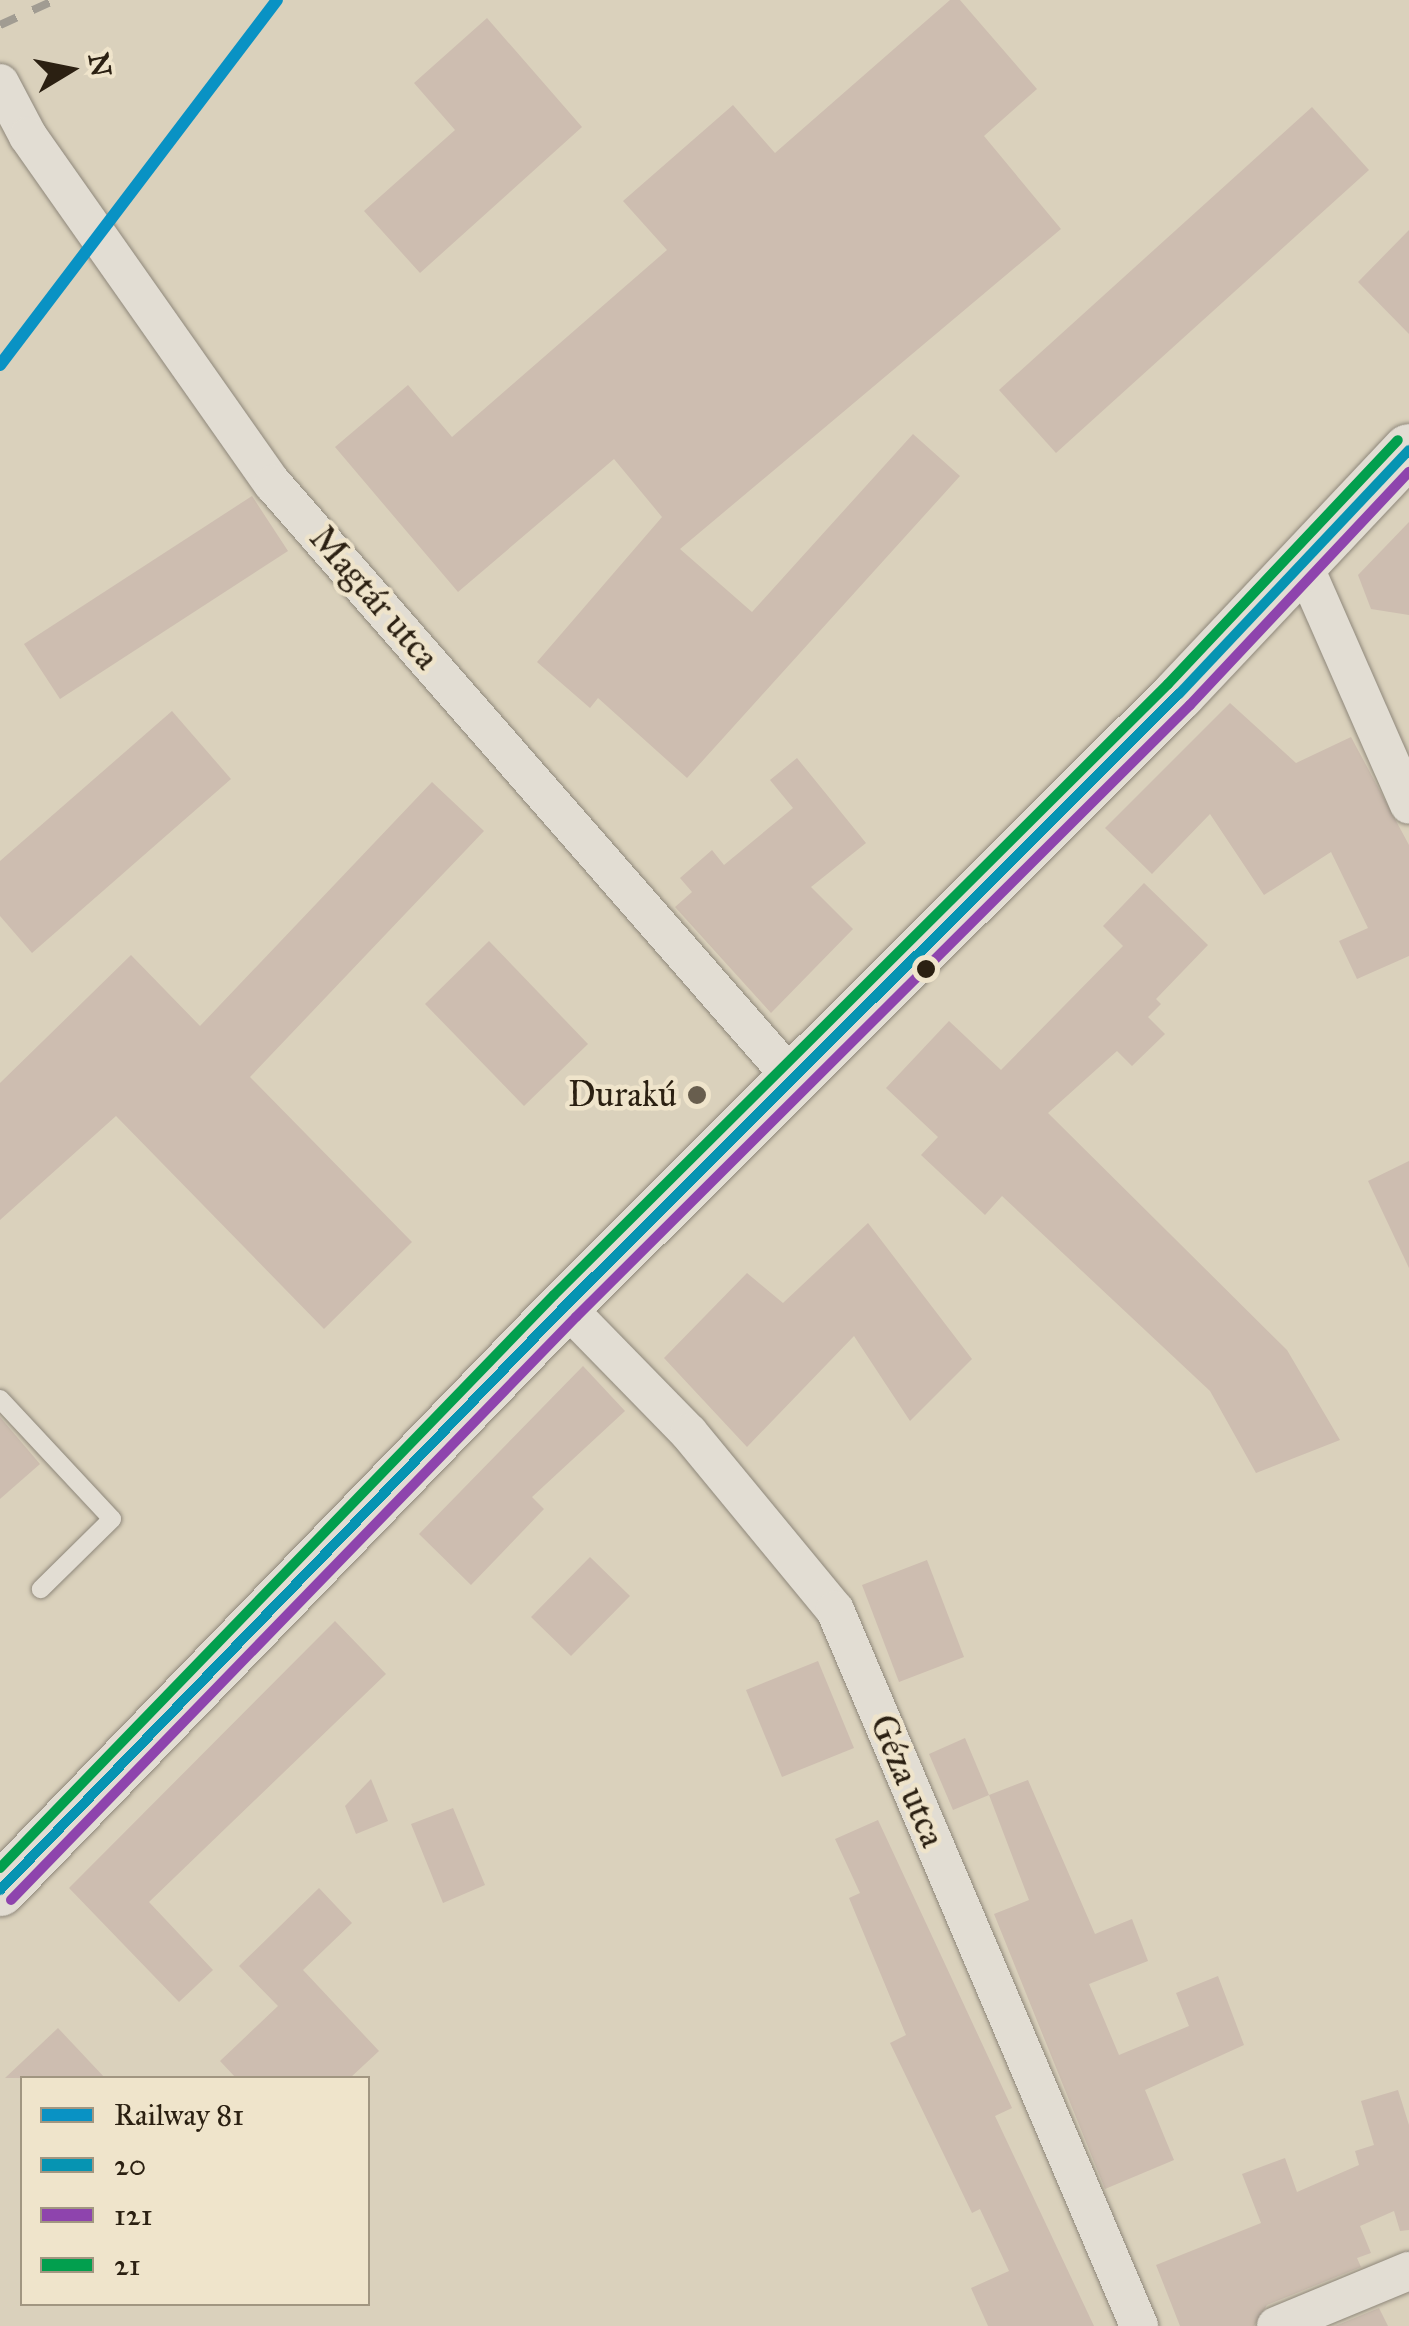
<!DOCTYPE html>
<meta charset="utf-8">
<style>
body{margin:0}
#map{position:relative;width:1409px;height:2326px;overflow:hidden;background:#dad1bc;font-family:"IM FELL Great Primer",serif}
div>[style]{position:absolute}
.building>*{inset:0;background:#cdbdb0}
.roads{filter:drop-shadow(0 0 2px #8e877a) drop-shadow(0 0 2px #8e877a)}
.lane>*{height:18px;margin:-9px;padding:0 9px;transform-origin:9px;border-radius:9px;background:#e2ddd3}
.street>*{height:38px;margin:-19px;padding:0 19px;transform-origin:19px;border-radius:19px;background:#e2ddd3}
.secondary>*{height:52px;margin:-26px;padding:0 26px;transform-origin:26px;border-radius:26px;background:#e2ddd3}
.rail>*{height:8px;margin-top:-4px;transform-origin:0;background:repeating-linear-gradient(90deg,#a19c92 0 18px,transparent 0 36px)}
.bus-1>*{height:10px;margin:-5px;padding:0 5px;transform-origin:5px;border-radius:5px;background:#0694b2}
.bus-2>*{height:10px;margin:-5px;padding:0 5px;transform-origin:5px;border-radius:5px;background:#8e44ad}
.bus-3>*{height:10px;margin:-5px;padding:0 5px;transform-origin:5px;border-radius:5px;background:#029f4e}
.rail-1>*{height:12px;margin:-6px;padding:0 6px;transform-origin:6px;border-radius:6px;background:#0992c4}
.dots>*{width:28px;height:28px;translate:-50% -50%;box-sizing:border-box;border:5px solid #efe4cb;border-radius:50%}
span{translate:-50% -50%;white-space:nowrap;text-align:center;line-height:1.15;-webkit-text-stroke:9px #efe4cb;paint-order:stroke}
.street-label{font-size:35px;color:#2b2012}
.poi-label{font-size:35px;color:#2b2012}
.right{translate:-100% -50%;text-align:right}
.legend{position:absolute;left:20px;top:2076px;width:350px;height:230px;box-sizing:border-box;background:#efe4cb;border:2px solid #a19681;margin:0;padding:12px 18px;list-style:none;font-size:30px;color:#2b2012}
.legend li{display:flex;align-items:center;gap:20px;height:50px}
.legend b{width:50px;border:2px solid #a19681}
.north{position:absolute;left:20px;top:20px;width:100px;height:100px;-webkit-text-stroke:8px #efe4cb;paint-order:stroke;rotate:80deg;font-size:28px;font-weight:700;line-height:40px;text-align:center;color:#2b2012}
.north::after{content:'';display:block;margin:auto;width:35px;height:45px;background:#2b2012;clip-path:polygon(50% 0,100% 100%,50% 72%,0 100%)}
</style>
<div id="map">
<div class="building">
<div style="clip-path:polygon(950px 0,960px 0,1037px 89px,984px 136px,1061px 229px,680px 549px,752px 612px,913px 434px,960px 476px,687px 778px,598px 698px,590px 708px,537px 662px,662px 517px,614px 459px,458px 592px,335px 447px,408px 385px,452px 437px,667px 250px,623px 201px,733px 105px,775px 153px)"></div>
<div style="clip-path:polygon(487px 18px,582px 127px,420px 273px,364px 211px,455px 130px,414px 83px)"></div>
<div style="clip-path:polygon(1312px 107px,1369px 170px,1056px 453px,999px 390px)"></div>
<div style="clip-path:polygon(1409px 230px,1409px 334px,1358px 282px)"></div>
<div style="clip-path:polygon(252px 496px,288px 551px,60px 699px,24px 644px)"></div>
<div style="clip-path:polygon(1409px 522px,1409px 615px,1371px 609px,1358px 575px)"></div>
<div style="clip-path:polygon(1230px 703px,1296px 763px,1351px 737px,1409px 845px,1409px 956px,1357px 979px,1339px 941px,1368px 928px,1331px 852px,1264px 895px,1210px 814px,1152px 874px,1105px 828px)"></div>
<div style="clip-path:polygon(172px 711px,231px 779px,32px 953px,0 916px,0 861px)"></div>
<div style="clip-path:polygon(797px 758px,866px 843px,811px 887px,853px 929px,771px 1013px,675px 907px,692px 892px,680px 878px,712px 850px,724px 865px,793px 808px,770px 780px)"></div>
<div style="clip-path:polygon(432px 782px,484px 831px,250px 1077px,412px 1242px,324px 1329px,116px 1116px,0 1220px,0 1083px,131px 955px,200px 1026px)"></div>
<div style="clip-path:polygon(1144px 883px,1208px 945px,1156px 999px,1161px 1004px,1148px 1017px,1165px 1034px,1132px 1066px,1117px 1051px,1048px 1113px,1287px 1350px,1340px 1440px,1256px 1473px,1210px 1391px,1002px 1196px,985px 1215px,921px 1155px,938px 1137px,886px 1088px,949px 1021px,1001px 1070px,1123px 946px,1103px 926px)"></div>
<div style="clip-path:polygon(489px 941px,588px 1044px,524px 1106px,425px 1004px)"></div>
<div style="clip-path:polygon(1409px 1161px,1409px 1268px,1368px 1181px)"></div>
<div style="clip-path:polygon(868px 1223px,972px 1359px,910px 1421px,854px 1336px,747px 1447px,664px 1358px,747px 1273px,783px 1303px)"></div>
<div style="clip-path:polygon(583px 1366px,625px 1411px,532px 1497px,544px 1509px,471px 1585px,419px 1534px)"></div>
<div style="clip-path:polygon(0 1417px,40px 1464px,0 1499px)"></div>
<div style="clip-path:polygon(590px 1557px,630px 1596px,571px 1656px,531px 1617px)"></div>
<div style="clip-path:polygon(927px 1560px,964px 1657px,899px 1682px,862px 1585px)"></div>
<div style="clip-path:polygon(335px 1621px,386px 1674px,149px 1902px,213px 1970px,179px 2002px,69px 1888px)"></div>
<div style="clip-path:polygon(818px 1661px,854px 1748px,782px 1777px,746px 1690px)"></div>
<div style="clip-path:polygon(965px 1738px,989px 1795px,953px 1810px,929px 1754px)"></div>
<div style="clip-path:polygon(371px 1779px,388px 1821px,356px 1834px,345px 1806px)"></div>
<div style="clip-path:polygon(1028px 1780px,1095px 1934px,1132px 1919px,1148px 1961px,1089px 1984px,1119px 2055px,1189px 2026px,1176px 1993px,1218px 1976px,1244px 2045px,1145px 2090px,1174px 2160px,1105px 2189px,994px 1914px,1029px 1900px,989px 1795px)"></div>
<div style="clip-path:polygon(453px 1808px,485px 1885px,443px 1903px,411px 1824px)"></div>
<div style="clip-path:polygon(878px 1820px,1012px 2108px,995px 2116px,1094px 2326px,988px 2326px,971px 2288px,1009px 2271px,980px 2209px,972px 2213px,890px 2043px,906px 2035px,849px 1898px,860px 1893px,835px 1839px)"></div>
<div style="clip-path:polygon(319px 1888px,352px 1923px,303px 1970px,379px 2051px,350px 2078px,236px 2078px,220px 2061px,278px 2006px,239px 1966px)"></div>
<div style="clip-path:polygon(58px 2028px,105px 2078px,5px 2078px)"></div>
<div style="clip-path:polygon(1398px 2090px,1409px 2125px,1409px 2230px,1400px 2231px,1394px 2211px,1360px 2226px,1371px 2253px,1357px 2258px,1361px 2267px,1267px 2305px,1254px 2326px,1180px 2326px,1156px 2265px,1261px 2223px,1242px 2174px,1285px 2158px,1297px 2192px,1359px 2165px,1355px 2151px,1374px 2145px,1361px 2101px)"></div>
<div style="clip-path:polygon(1379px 2308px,1388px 2326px,1335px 2326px)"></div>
</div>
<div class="roads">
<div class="lane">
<div style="left:0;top:1399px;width:164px;rotate:47deg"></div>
<div style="left:112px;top:1519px;width:100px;rotate:135.4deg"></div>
</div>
<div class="street">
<div style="left:0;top:83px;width:60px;rotate:62.2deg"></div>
<div style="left:28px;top:136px;width:426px;rotate:54.9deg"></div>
<div style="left:273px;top:484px;width:790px;rotate:48.85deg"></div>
<div style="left:1302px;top:561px;width:266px;rotate:66.3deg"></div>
<div style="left:565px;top:1306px;width:177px;rotate:45.7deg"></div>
<div style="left:689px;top:1433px;width:229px;rotate:50.5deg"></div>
<div style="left:835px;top:1610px;width:778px;rotate:66.99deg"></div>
<div style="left:1276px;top:2326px;width:144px;rotate:-22.5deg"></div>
</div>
<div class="secondary">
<div style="left:0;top:1890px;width:813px;rotate:-45.95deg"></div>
<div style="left:565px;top:1306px;width:867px;rotate:-44.91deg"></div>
<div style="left:1179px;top:694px;width:335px;rotate:-46.7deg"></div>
</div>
</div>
<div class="rail">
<div style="left:0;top:25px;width:60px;rotate:-24.4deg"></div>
</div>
<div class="bus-1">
<div style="left:0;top:1890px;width:813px;rotate:-45.95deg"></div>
<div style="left:565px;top:1306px;width:867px;rotate:-44.91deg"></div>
<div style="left:1179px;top:694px;width:335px;rotate:-46.7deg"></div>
</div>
<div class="bus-2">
<div style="left:11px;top:1900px;width:812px;rotate:-45.9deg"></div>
<div style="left:576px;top:1317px;width:867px;rotate:-44.91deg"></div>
<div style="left:1190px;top:705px;width:320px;rotate:-46.8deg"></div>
</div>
<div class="bus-3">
<div style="left:0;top:1868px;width:797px;rotate:-45.97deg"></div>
<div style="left:554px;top:1295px;width:866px;rotate:-44.86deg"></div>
<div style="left:1168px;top:684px;width:335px;rotate:-46.7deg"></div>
</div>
<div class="rail-1">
<div style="left:0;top:365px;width:458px;rotate:-52.8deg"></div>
</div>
<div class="dots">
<div style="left:926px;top:969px;background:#2b2012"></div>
<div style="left:697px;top:1095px;background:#685e4e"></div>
</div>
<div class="street-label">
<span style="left:374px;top:598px;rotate:49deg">Magtár utca</span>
<span style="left:907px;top:1781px;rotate:67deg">Géza utca</span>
</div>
<div class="poi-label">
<span class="right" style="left:677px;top:1095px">Durakú</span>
</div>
<ul class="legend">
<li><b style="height:12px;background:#0992c4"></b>Railway 81</li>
<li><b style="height:12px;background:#0694b2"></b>20</li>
<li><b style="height:12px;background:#8e44ad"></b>121</li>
<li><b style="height:12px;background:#029f4e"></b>21</li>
</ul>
<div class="north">N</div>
</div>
